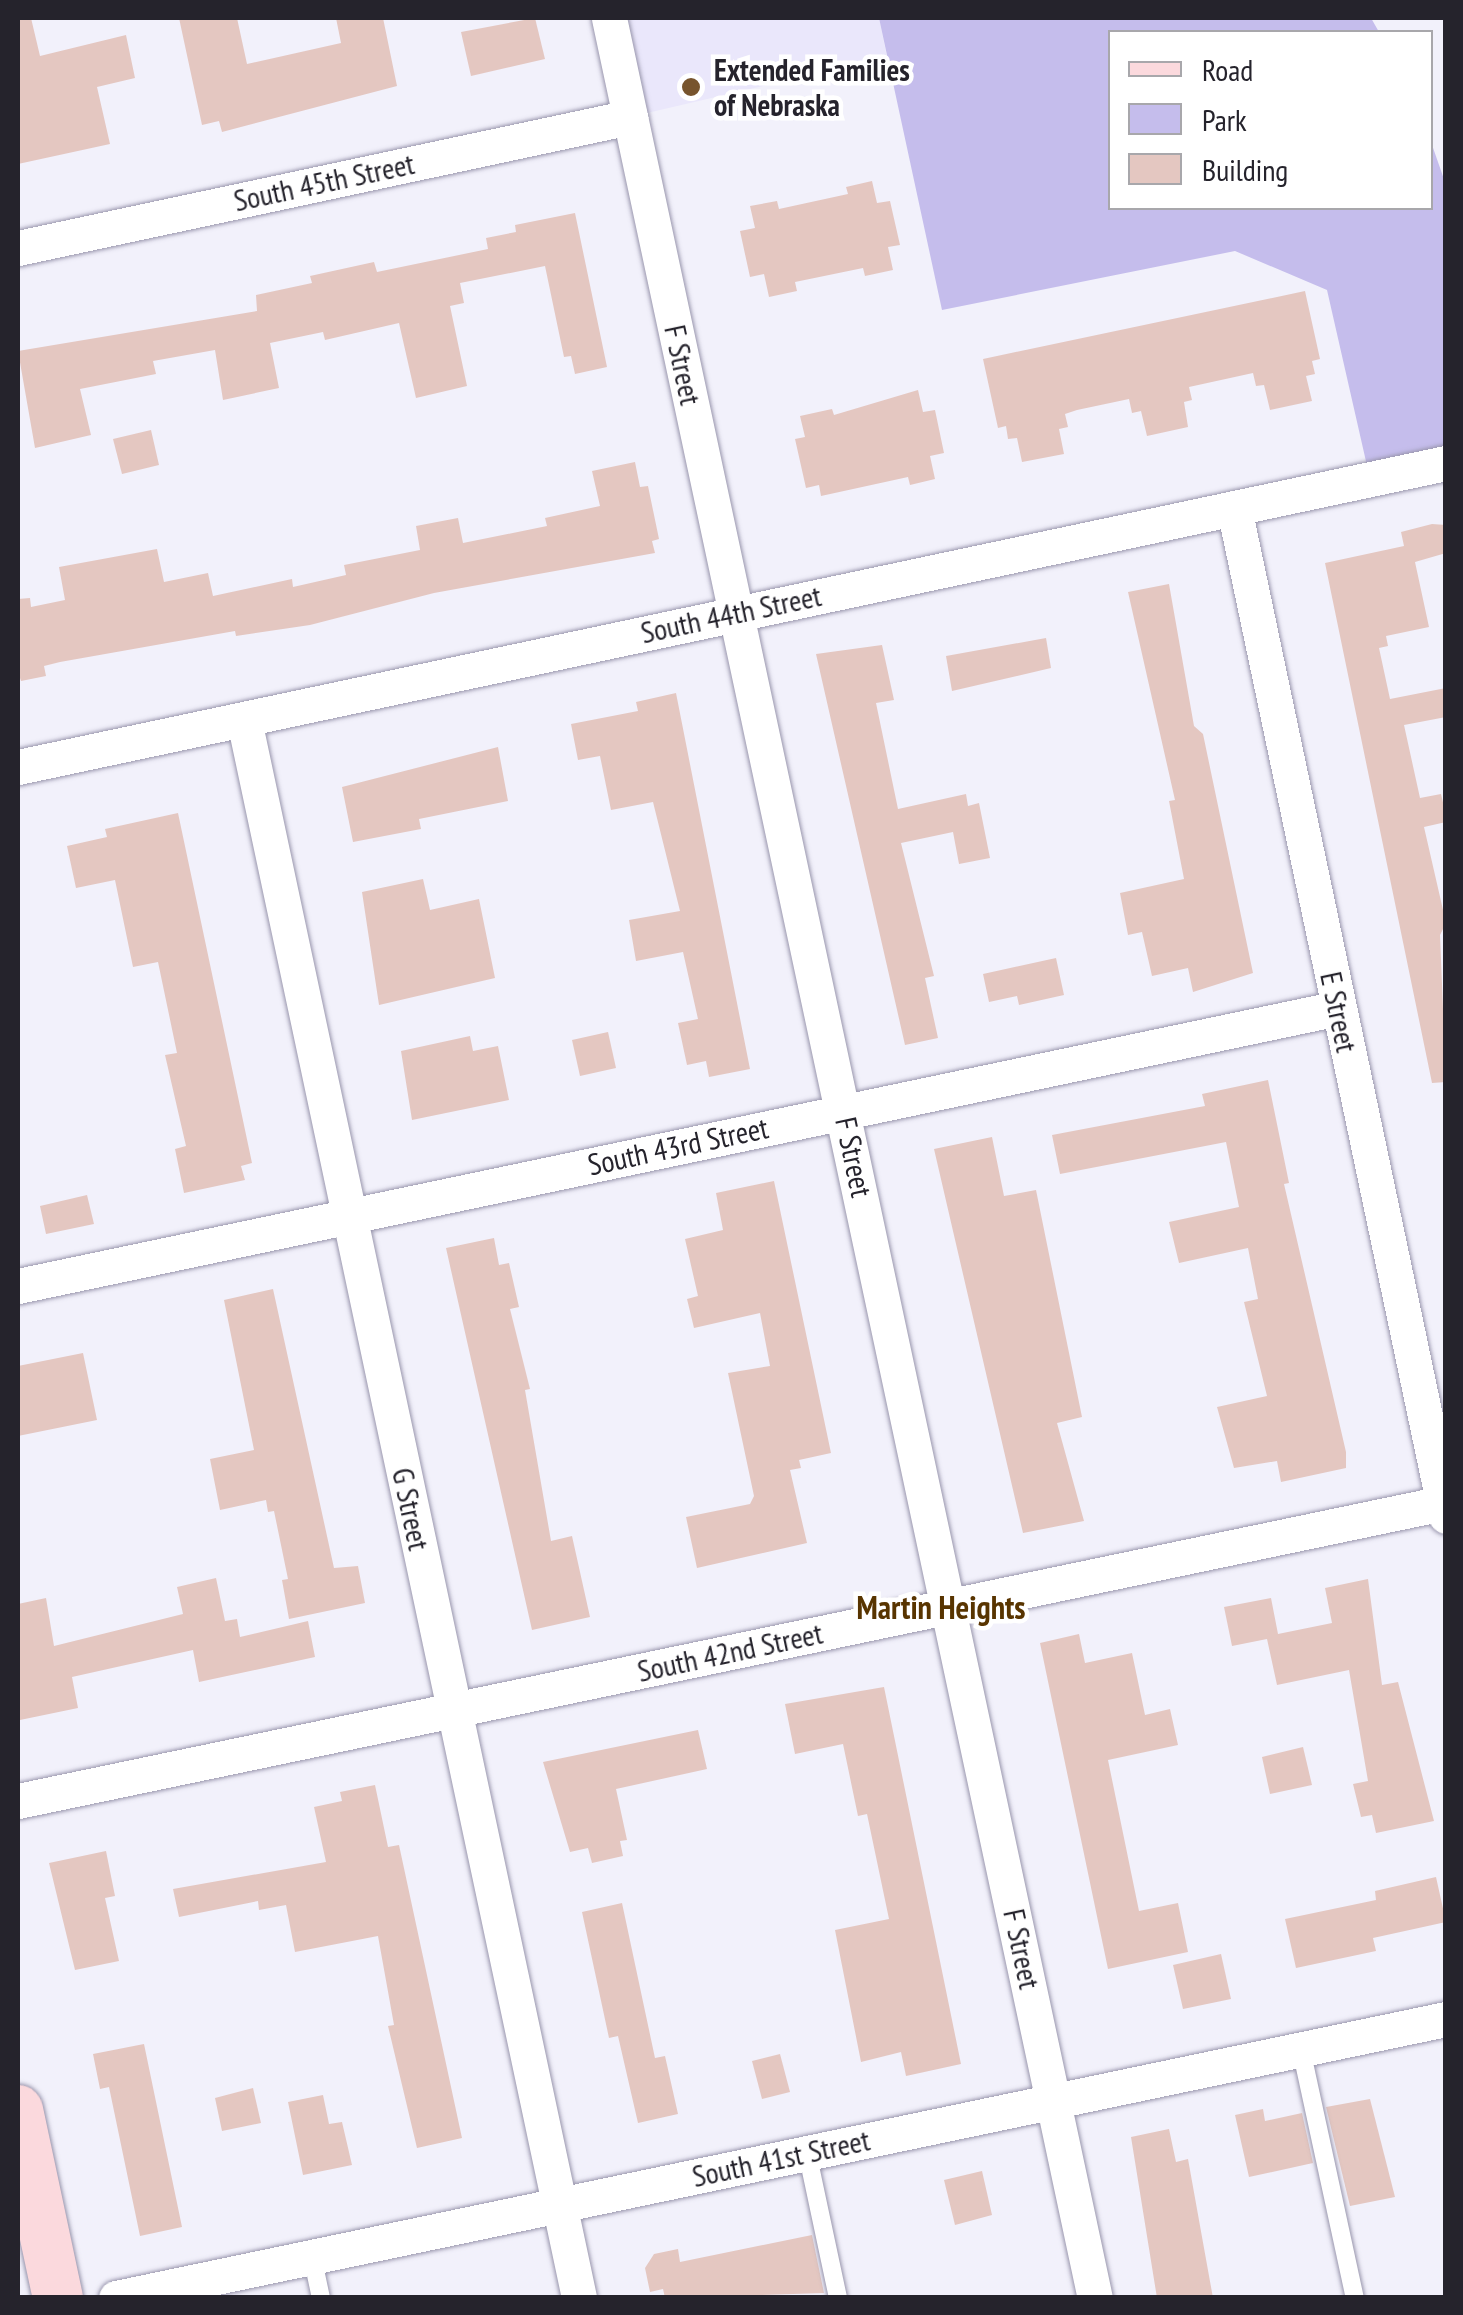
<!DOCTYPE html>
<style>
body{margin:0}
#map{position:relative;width:1463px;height:2315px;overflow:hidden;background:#f2f1fb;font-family:"PT Sans Narrow",sans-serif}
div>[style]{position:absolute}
.built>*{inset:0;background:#eae7fb}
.green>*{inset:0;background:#c5bdec}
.building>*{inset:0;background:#e4c7c1}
.roads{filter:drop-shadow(0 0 2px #9996ad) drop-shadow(0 0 2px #9996ad)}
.service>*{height:18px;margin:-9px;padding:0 9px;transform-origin:9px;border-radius:9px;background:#fff}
.minor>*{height:35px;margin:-17.5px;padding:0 17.5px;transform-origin:17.5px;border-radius:17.5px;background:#fff}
.secondary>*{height:50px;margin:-25px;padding:0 25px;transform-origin:25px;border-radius:25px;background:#fbd9dd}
.dots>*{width:28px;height:28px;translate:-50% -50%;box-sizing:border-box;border:5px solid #fff;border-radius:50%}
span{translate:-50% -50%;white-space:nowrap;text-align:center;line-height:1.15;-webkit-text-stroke:9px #fff;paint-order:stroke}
.poi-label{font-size:30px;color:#25232c;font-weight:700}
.left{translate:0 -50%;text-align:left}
.street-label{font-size:30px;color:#25232c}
.neighbourhood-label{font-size:32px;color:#583400;font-weight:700}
.frame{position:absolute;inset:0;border:20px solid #25232c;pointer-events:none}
.legend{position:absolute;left:1108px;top:30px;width:325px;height:180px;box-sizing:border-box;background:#fff;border:2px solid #a8a7ab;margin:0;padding:12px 18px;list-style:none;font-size:30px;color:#25232c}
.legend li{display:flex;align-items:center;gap:20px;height:50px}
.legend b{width:50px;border:2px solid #a8a7ab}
</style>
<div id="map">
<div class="built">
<div style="clip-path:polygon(609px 18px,879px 18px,887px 57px,630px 117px)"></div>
</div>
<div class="green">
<div style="clip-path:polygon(879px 18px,1371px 18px,1379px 32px,1110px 32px,1110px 208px,1430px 208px,1431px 142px,1446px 185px,1445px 463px,1370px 479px,1327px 290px,1235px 251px,942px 310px)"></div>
</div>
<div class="building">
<div style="clip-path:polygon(18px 18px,31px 18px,40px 56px,126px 35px,135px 78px,97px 87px,110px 144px,18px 164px)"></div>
<div style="clip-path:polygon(179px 18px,237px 18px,247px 64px,341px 43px,336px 18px,383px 18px,397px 86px,222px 132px,219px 121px,202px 125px)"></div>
<div style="clip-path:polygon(535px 18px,545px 59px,471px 76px,461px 32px)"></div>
<div style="clip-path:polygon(872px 181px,877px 203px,890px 201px,900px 245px,888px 247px,893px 270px,865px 276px,863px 268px,795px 282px,797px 291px,769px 297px,764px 274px,750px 277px,740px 231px,755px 228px,750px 206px,777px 201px,779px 209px,848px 194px,846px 187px)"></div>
<div style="clip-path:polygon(575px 213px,607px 367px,575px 374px,571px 356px,564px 357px,545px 266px,460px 283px,464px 303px,450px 306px,467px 386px,416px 398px,399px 323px,325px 340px,323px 332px,270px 343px,279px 388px,223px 400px,215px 350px,153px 361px,156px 374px,80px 389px,91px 435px,35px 448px,18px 351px,257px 311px,256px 295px,312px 283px,310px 276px,374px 262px,377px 272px,488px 249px,486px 238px,516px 232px,515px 225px)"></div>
<div style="clip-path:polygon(1305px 291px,1320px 359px,1312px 361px,1315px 374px,1306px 376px,1312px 401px,1270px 410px,1264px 385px,1256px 386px,1253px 373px,1189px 387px,1192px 400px,1184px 402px,1188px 427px,1147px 436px,1141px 411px,1132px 413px,1129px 399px,1077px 410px,1065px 414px,1068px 427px,1059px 429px,1064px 454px,1022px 462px,1017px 438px,1008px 439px,1006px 426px,998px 428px,983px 359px)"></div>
<div style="clip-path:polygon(918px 390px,923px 412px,935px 410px,944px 453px,930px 456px,935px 479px,910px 485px,908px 477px,821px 496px,819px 485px,806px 488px,795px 439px,805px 437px,800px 416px,832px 409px,834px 415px)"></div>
<div style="clip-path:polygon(151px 430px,159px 465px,122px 474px,113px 439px)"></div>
<div style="clip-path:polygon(635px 462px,640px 487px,648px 486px,659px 539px,652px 541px,655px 553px,434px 593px,310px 625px,236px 636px,235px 631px,60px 662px,44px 666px,46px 676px,21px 681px,18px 672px,18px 599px,30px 598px,31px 607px,65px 600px,59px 567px,157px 549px,164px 582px,208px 573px,213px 596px,292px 579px,293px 587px,346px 575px,344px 565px,420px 550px,416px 526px,458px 518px,463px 543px,547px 526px,545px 518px,600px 506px,592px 471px)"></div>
<div style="clip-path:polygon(1432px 524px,1446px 525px,1446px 553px,1415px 562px,1429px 627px,1386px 636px,1388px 646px,1379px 648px,1390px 699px,1446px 688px,1446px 717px,1404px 725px,1420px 798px,1441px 794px,1446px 815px,1446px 822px,1424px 827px,1446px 923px,1440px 935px,1446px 1082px,1432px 1083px,1325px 563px,1404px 546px,1401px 532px)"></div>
<div style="clip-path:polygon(1169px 584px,1194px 726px,1203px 734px,1253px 973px,1193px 992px,1188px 968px,1152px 976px,1142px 932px,1128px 935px,1120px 893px,1184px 879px,1169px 801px,1175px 800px,1128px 592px)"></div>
<div style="clip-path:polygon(1046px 638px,1051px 668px,952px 691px,946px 656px)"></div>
<div style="clip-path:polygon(882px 645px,894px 700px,876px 703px,898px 809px,966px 794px,968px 806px,979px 803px,990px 858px,959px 864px,953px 832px,901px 843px,934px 976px,925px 978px,938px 1038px,905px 1045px,816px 654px)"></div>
<div style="clip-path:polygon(676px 693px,750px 1069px,709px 1077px,706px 1061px,687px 1065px,678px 1023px,698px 1019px,683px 952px,636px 961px,629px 920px,680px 911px,653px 802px,611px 810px,600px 756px,578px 760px,571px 724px,638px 711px,636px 702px)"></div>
<div style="clip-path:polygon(498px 747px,508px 801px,419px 819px,421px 829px,353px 842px,342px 787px)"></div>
<div style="clip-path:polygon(178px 813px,252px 1163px,241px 1166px,245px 1180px,184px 1193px,175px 1149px,186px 1146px,165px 1055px,177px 1053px,158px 962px,133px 967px,115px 880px,76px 888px,67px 846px,107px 837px,105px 829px)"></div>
<div style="clip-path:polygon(423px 879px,430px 910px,479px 899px,495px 978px,379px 1005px,362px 892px)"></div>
<div style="clip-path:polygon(1056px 958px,1064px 995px,1019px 1005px,1017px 996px,989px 1002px,983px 974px)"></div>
<div style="clip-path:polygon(608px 1032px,616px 1068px,580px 1076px,572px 1040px)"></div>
<div style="clip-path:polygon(470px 1036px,473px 1051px,498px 1046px,509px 1100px,412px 1120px,401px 1051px)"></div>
<div style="clip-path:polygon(1268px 1080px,1289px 1183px,1284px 1184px,1346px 1452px,1346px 1468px,1281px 1482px,1277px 1461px,1234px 1468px,1217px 1407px,1267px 1396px,1244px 1302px,1258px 1299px,1248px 1248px,1179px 1263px,1169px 1222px,1239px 1207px,1226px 1142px,1060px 1174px,1052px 1135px,1205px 1106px,1202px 1094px)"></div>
<div style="clip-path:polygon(992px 1137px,1004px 1196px,1036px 1190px,1082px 1417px,1057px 1423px,1084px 1521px,1023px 1533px,934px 1149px)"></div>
<div style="clip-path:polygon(774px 1181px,831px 1453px,799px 1460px,801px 1468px,790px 1470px,807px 1543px,697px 1568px,686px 1517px,750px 1504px,754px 1496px,728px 1373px,770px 1366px,760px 1313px,694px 1328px,687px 1299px,698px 1296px,685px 1239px,723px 1230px,716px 1193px)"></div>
<div style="clip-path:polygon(87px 1195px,94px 1224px,46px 1234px,40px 1206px)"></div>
<div style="clip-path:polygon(494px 1238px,499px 1265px,509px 1263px,519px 1307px,510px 1309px,530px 1389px,525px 1390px,551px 1541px,572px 1536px,590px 1617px,532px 1630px,446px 1248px)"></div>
<div style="clip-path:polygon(273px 1289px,334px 1568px,358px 1566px,365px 1603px,289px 1619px,282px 1580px,288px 1579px,274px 1511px,268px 1512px,266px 1500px,220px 1510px,210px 1459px,254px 1450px,224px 1300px)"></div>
<div style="clip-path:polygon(83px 1353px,97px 1420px,18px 1436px,18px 1366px)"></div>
<div style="clip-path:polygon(216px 1578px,225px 1621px,237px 1619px,240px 1637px,308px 1621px,315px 1657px,199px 1682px,193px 1650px,72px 1677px,78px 1708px,20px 1720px,18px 1604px,46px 1598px,54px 1646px,183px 1614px,177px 1587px)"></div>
<div style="clip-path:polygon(1368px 1579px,1382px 1685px,1398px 1682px,1434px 1821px,1376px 1833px,1372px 1815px,1361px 1817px,1353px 1784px,1368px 1781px,1349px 1670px,1277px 1685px,1267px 1639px,1232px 1646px,1224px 1607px,1271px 1598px,1278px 1634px,1332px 1623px,1325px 1588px)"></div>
<div style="clip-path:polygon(1079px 1634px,1085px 1663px,1132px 1653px,1145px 1715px,1170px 1709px,1178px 1745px,1108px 1760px,1139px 1911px,1178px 1903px,1188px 1952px,1108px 1969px,1040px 1643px)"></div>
<div style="clip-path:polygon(884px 1687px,961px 2064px,906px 2076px,901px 2052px,861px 2062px,835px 1930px,889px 1919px,867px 1814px,858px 1816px,843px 1744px,795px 1754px,785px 1704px)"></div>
<div style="clip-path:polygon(698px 1730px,707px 1769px,616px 1789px,627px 1840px,620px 1841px,623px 1856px,592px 1863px,588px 1848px,570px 1852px,543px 1762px)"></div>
<div style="clip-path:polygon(1303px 1747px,1312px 1785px,1270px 1794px,1262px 1757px)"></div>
<div style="clip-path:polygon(375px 1785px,388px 1847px,399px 1845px,462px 2138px,417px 2148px,388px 2026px,394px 2025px,378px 1936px,295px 1952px,286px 1905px,259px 1910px,258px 1901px,179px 1917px,173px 1889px,326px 1862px,314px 1807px,342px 1801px,340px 1792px)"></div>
<div style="clip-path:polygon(106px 1851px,115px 1896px,105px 1898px,119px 1961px,75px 1970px,49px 1863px)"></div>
<div style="clip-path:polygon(1436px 1877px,1446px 1922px,1373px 1938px,1376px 1951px,1296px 1968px,1285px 1919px,1376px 1900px,1375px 1891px)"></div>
<div style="clip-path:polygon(622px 1903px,655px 2058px,665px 2056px,678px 2114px,638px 2123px,618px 2036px,609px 2038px,582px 1912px)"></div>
<div style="clip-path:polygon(1221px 1954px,1231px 1999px,1183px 2009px,1173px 1965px)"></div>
<div style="clip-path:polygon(144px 2044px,182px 2227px,140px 2236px,109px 2087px,100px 2089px,93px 2054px)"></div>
<div style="clip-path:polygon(780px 2054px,790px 2092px,762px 2099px,752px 2061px)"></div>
<div style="clip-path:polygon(253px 2088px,261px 2123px,222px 2131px,215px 2098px)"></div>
<div style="clip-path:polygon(323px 2095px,329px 2124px,342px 2122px,352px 2165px,303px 2175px,288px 2102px)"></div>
<div style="clip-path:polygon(1370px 2099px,1395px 2197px,1350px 2206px,1326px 2107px)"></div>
<div style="clip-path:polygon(1263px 2109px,1265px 2121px,1302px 2113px,1313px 2163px,1249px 2177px,1235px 2115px)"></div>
<div style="clip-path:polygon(1169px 2129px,1176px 2162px,1188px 2159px,1213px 2298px,1157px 2298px,1131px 2137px)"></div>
<div style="clip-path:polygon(982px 2171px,992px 2215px,955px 2225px,944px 2180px)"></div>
<div style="clip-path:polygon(812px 2235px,824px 2293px,665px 2298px,663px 2289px,650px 2292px,645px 2268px,654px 2254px,678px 2249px,680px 2262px)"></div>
</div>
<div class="roads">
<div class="service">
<div style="left:1301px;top:2049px;width:255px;rotate:77.8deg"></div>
<div style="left:807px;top:2152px;width:149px;rotate:78deg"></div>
<div style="left:312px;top:2256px;width:43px;rotate:77.9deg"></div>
</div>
<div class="minor">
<div style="left:609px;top:18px;width:2331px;rotate:77.97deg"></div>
<div style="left:18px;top:248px;width:626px;rotate:-12.08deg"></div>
<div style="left:1234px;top:508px;width:1030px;rotate:78.12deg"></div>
<div style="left:244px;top:720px;width:1613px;rotate:78.01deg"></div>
<div style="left:18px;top:767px;width:1460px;rotate:-12.02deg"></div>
<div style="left:18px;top:1286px;width:1349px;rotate:-11.89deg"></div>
<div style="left:18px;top:1801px;width:1456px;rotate:-11.81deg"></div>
<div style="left:116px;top:2298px;width:1359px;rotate:-11.85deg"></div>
</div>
<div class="secondary">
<div style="left:18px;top:2110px;width:192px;rotate:78deg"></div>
</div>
</div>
<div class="dots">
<div style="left:691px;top:87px;background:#77542d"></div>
</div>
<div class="poi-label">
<span class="left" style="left:714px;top:87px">Extended Families<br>of Nebraska</span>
</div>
<div class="street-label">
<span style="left:324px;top:182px;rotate:-12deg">South 45th Street</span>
<span style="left:683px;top:365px;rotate:78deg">F Street</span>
<span style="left:731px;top:614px;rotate:-12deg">South 44th Street</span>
<span style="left:1339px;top:1012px;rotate:78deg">E Street</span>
<span style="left:678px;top:1146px;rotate:-12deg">South 43rd Street</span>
<span style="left:854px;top:1157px;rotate:78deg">F Street</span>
<span style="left:411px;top:1509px;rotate:78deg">G Street</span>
<span style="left:730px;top:1652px;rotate:-12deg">South 42nd Street</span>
<span style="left:1022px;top:1949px;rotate:78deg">F Street</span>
<span style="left:781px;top:2158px;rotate:-12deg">South 41st Street</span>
</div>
<div class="neighbourhood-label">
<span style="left:941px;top:1607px">Martin Heights</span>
</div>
<div class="frame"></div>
<ul class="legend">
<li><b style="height:12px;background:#fbd9dd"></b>Road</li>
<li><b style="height:28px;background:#c5bdec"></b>Park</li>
<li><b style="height:28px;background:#e4c7c1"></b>Building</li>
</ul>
</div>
